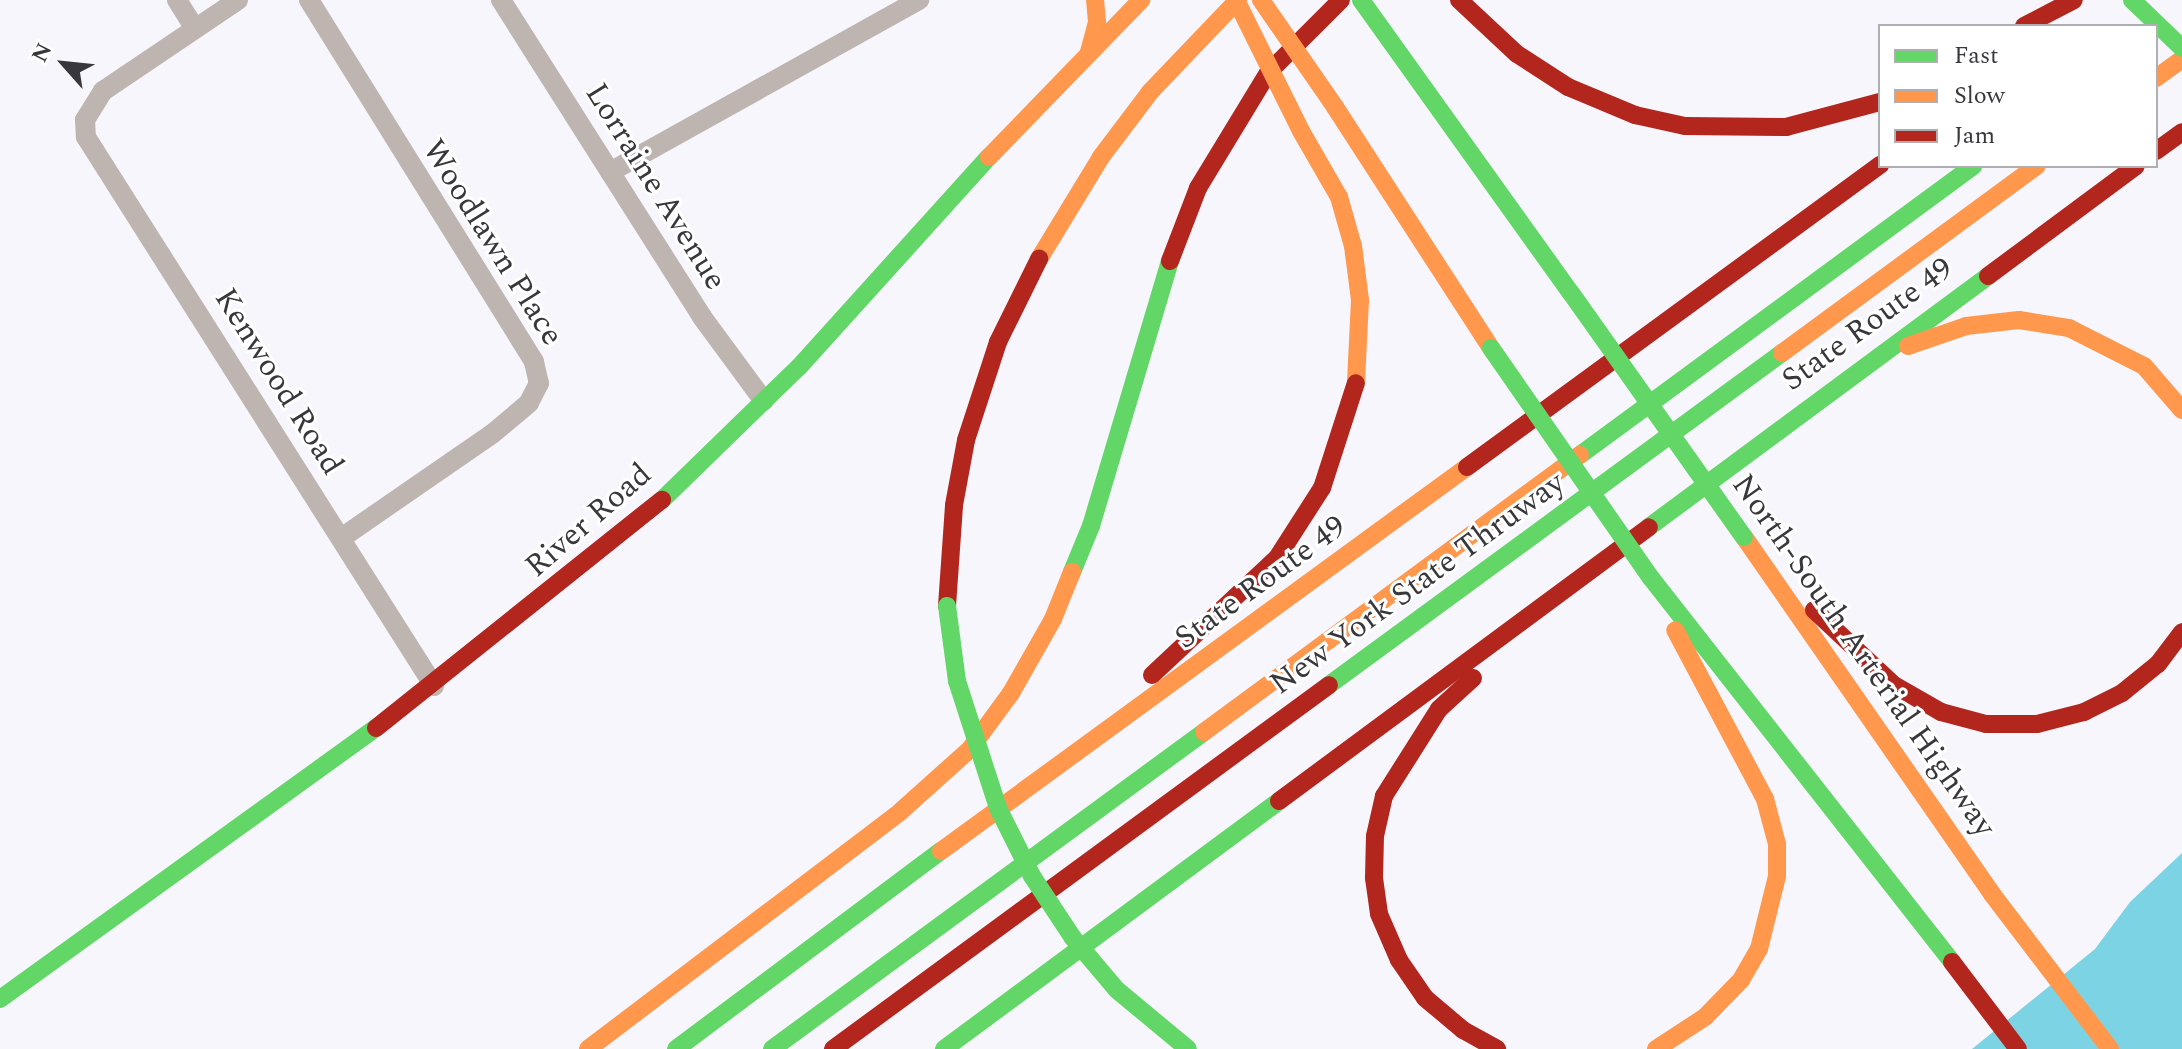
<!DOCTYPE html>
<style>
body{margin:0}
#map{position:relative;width:2182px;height:1049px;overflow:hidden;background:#f6f6fc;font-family:Spectral,serif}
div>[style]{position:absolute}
.water>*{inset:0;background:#7cd3e4}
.street>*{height:20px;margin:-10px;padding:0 10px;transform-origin:10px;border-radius:10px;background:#beb4b0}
.fast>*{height:18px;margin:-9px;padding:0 9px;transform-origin:9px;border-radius:9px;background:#63d668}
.slow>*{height:18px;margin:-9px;padding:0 9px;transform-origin:9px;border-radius:9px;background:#ff974d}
.jam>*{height:18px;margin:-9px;padding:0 9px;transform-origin:9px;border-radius:9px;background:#b3261e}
.fast-bridge>*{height:18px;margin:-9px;padding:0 9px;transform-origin:9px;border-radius:9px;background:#63d668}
.slow-bridge>*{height:18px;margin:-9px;padding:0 9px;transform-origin:9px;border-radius:9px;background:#ff974d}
span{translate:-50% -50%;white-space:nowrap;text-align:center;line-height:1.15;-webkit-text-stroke:6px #fff;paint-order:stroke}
.street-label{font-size:32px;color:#38383c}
.legend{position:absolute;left:1878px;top:24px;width:280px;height:144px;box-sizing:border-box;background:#fff;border:2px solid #afafb1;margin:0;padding:10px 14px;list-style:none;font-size:24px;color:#38383c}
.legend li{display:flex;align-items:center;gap:16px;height:40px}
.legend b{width:40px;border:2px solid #afafb1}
.north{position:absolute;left:24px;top:24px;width:80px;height:80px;-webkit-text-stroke:6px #fff;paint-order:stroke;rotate:297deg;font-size:22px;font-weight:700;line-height:32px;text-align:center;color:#38383c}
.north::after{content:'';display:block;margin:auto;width:28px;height:36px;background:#38383c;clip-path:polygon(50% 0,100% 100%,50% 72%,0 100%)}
</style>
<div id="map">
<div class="water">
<div style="clip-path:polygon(2182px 853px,2182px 1049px,1972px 1049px,2095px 949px,2130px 902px)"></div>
</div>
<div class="street">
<div style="left:177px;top:0;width:32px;rotate:58deg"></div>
<div style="left:238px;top:0;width:163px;rotate:146deg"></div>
<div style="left:103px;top:91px;width:34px;rotate:122deg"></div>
<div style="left:85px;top:120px;width:17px;rotate:87deg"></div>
<div style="left:86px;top:137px;width:650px;rotate:57.63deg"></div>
<div style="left:309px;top:0;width:426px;rotate:58.1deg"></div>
<div style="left:534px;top:362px;width:22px;rotate:77deg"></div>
<div style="left:539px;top:383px;width:22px;rotate:117deg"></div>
<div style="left:529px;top:403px;width:48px;rotate:140deg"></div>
<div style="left:492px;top:434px;width:183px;rotate:145.4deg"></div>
<div style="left:501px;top:0;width:375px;rotate:57.6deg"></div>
<div style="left:702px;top:317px;width:104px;rotate:53.6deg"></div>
<div style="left:610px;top:172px;width:354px;rotate:-29.1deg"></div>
</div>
<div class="fast">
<div style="left:1361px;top:0;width:360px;rotate:54.4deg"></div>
<div style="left:1580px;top:455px;width:488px;rotate:-36.3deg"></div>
<div style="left:662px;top:500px;width:191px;rotate:-44.2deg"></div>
<div style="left:799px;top:367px;width:283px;rotate:-47.9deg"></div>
<div style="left:1649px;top:527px;width:422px;rotate:-36.5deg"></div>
<div style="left:1072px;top:572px;width:50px;rotate:-67.6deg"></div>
<div style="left:1091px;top:526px;width:277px;rotate:-73.4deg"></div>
<div style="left:1651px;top:578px;width:488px;rotate:51.9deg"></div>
<div style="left:1329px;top:685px;width:562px;rotate:-36.24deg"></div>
<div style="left:1117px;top:990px;width:92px;rotate:39.7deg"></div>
<div style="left:0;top:999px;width:463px;rotate:-35.8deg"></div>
<div style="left:676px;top:1049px;width:331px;rotate:-36.8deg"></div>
<div style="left:772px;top:1049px;width:536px;rotate:-36.27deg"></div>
<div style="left:944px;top:1049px;width:417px;rotate:-36.5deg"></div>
</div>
<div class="slow">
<div style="left:1089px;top:52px;width:31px;rotate:-75deg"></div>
<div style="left:1097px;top:22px;width:22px;rotate:-95deg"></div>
<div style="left:2156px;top:78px;width:32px;rotate:-36deg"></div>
<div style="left:1335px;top:107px;width:287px;rotate:57.1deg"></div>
<div style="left:1301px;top:131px;width:76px;rotate:60.1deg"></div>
<div style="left:1339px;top:197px;width:51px;rotate:74.1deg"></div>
<div style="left:1353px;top:246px;width:54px;rotate:82.6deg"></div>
<div style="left:1360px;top:300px;width:83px;rotate:92.8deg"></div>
<div style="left:989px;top:157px;width:219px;rotate:-45.9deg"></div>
<div style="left:1039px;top:259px;width:119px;rotate:-58.7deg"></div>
<div style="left:1101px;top:157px;width:83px;rotate:-52.9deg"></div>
<div style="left:1151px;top:91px;width:126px;rotate:-46.3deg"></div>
<div style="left:1908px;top:346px;width:61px;rotate:-19deg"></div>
<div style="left:1966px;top:326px;width:53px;rotate:-6.5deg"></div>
<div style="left:2019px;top:320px;width:51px;rotate:9.1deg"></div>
<div style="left:2069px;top:328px;width:84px;rotate:26.9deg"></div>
<div style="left:2144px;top:366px;width:58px;rotate:49.2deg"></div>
<div style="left:1782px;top:353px;width:316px;rotate:-36.3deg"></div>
<div style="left:1744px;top:537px;width:435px;rotate:55.2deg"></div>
<div style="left:1992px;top:894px;width:195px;rotate:52.7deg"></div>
<div style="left:1204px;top:732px;width:467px;rotate:-36.4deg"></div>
<div style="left:941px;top:851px;width:651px;rotate:-36.13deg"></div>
<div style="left:588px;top:1049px;width:393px;rotate:-37.2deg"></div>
<div style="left:901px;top:811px;width:93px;rotate:-41.9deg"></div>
<div style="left:970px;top:749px;width:69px;rotate:-53.8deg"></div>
<div style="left:1011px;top:693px;width:85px;rotate:-60.4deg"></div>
<div style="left:1053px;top:619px;width:51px;rotate:-68deg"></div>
<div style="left:1656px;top:1049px;width:59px;rotate:-33.1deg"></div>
<div style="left:1705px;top:1017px;width:52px;rotate:-45.8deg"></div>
<div style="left:1741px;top:980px;width:36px;rotate:-60deg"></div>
<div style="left:1759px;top:949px;width:75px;rotate:-76.1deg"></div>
<div style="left:1777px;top:876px;width:32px;rotate:-90deg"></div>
<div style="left:1777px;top:844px;width:47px;rotate:-104.9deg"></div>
<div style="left:1765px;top:799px;width:191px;rotate:-118deg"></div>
</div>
<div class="jam">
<div style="left:1459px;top:0;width:79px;rotate:43deg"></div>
<div style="left:1517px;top:54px;width:61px;rotate:32.9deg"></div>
<div style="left:1568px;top:87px;width:73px;rotate:22.7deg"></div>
<div style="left:1635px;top:115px;width:51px;rotate:12.4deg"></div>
<div style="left:1685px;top:126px;width:101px;rotate:0.6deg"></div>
<div style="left:1786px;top:127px;width:97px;rotate:-14.9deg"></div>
<div style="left:2024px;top:26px;width:56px;rotate:-27.5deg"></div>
<div style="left:2156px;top:151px;width:32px;rotate:-36deg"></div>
<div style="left:1170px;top:261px;width:78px;rotate:-69deg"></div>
<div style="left:1198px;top:188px;width:135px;rotate:-58.7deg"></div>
<div style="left:1268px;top:73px;width:103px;rotate:-45deg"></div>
<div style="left:1988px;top:276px;width:184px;rotate:-36.6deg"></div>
<div style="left:1467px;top:467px;width:512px;rotate:-36.18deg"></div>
<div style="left:947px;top:606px;width:101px;rotate:-86deg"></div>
<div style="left:954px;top:505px;width:66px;rotate:-79.5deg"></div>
<div style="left:966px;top:440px;width:103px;rotate:-71.9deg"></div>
<div style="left:998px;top:342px;width:93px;rotate:-63.7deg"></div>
<div style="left:1814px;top:610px;width:110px;rotate:43.2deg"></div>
<div style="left:1894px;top:685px;width:54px;rotate:29.9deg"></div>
<div style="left:1941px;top:712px;width:47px;rotate:14.9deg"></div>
<div style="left:1986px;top:724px;width:51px"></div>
<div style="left:2037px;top:724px;width:49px;rotate:-14.3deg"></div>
<div style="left:2084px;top:712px;width:42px;rotate:-26.6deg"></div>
<div style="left:2122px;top:693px;width:46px;rotate:-38.9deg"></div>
<div style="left:2158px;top:664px;width:40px;rotate:-53deg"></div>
<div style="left:1152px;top:675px;width:171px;rotate:-43.1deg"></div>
<div style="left:1277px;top:558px;width:83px;rotate:-57.3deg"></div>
<div style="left:1322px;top:488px;width:110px;rotate:-72.1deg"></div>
<div style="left:1473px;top:678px;width:46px;rotate:137.6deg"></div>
<div style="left:1439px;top:709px;width:103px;rotate:122.3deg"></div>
<div style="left:1384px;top:796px;width:41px;rotate:102.7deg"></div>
<div style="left:1375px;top:836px;width:42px;rotate:91.4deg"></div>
<div style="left:1374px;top:878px;width:36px;rotate:82deg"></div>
<div style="left:1379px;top:914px;width:50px;rotate:66.5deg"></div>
<div style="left:1399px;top:960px;width:46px;rotate:55.6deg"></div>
<div style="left:1425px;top:998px;width:50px;rotate:40.1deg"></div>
<div style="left:1463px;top:1030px;width:39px;rotate:29deg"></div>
<div style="left:376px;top:728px;width:366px;rotate:-38.6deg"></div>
<div style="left:1279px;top:801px;width:460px;rotate:-36.5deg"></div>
<div style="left:1952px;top:962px;width:109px;rotate:52.8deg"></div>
<div style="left:833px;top:1049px;width:615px;rotate:-36.27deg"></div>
</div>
<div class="fast-bridge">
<div style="left:2132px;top:0;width:69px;rotate:43.8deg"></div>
<div style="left:1571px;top:293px;width:299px;rotate:54.7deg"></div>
<div style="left:1491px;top:348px;width:280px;rotate:55.2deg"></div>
<div style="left:947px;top:606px;width:76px;rotate:82.4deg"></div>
<div style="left:957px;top:681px;width:133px;rotate:72.1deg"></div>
<div style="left:998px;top:808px;width:76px;rotate:63.4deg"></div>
<div style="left:1032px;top:876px;width:74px;rotate:56.5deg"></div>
<div style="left:1073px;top:938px;width:68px;rotate:49.8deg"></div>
</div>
<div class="slow-bridge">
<div style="left:1236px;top:0;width:146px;rotate:63.6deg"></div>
<div style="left:1261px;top:0;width:130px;rotate:55.3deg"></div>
</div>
<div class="street-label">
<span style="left:655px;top:187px;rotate:58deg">Lorraine Avenue</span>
<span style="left:492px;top:243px;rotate:58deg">Woodlawn Place</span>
<span style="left:1868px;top:325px;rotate:-36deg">State Route 49</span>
<span style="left:278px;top:382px;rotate:58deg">Kenwood Road</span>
<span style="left:589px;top:521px;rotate:-41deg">River Road</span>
<span style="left:1261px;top:583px;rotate:-36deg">State Route 49</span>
<span style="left:1418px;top:584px;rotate:-36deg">New York State Thruway</span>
<span style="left:1863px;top:656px;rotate:55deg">North-South Arterial Highway</span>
</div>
<ul class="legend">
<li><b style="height:10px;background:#63d668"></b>Fast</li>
<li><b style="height:10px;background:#ff974d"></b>Slow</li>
<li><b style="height:10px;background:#b3261e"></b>Jam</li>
</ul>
<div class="north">N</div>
</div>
